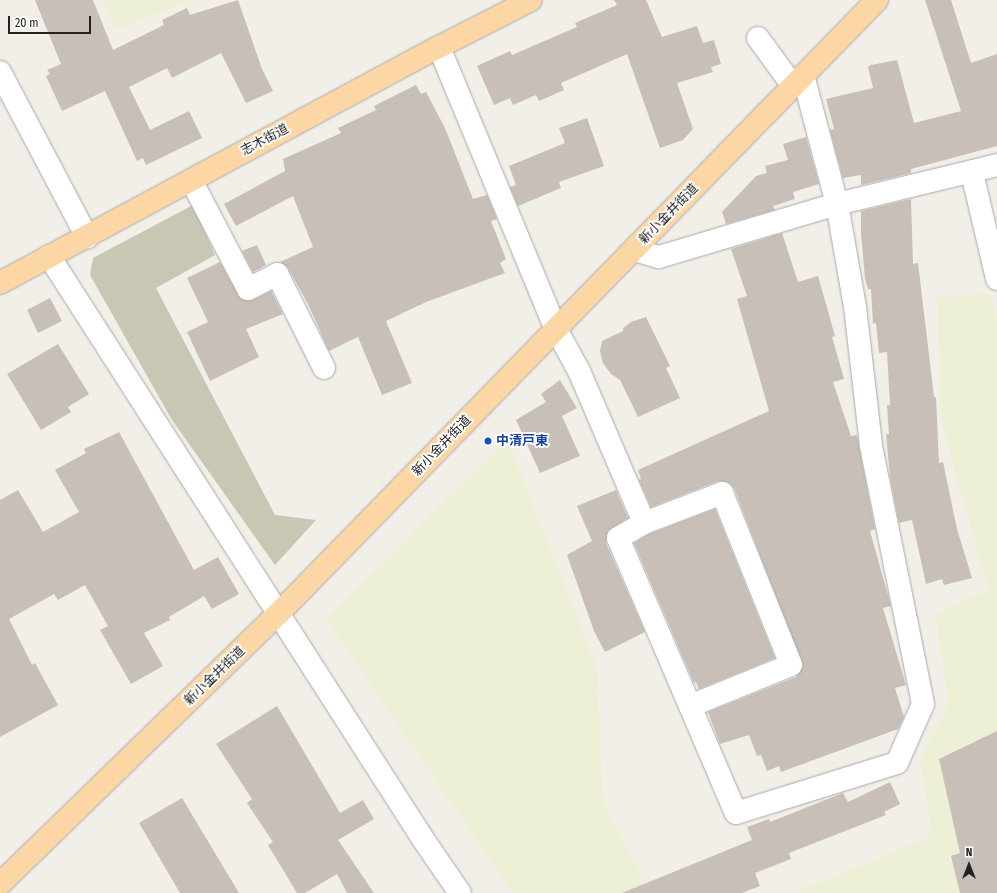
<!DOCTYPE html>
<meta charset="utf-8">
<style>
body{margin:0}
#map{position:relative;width:997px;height:893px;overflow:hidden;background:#f2efe9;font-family:"Fira Sans Condensed","Noto Sans JP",sans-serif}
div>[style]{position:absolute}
.construction>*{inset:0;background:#c7c7b4}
.farmland>*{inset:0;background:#eef0d5}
.building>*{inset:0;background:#c7bfb8}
.roads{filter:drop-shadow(0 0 1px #a9a9a9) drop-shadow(0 0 1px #a9a9a9)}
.minor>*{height:22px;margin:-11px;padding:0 11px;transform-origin:11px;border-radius:11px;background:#fff}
.major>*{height:22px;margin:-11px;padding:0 11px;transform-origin:11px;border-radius:11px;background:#fcd6a4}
.dots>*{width:11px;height:11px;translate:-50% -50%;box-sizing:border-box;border:2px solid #fff;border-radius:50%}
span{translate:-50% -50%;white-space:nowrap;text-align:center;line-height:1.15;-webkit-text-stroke:3.5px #fff;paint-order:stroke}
.street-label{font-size:13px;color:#222}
.transit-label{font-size:13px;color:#164399;font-weight:700}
.left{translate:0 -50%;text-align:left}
.north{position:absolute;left:949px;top:845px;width:40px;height:40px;-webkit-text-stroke:3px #fff;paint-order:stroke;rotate:0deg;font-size:11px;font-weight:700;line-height:16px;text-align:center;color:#222}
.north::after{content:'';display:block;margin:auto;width:14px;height:18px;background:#222;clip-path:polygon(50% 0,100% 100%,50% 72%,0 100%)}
.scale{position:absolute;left:8px;top:16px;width:83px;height:18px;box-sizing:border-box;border:2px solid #222;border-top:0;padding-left:5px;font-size:12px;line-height:14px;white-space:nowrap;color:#222;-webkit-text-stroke:3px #fff;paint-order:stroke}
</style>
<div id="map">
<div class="construction">
<div style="clip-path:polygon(193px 205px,215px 255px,156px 288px,275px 515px,316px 520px,275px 565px,172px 420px,90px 275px,93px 258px)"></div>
</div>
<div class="farmland">
<div style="clip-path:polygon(103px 0,192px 0,116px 29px)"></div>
<div style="clip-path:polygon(989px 293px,997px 321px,997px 893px,793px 893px,932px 836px,920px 760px,949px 703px,935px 614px,988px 590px,941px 420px,937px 298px)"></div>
<div style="clip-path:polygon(508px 440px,597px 668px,603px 800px,650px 893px,512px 893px,326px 619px)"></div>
</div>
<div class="building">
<div style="clip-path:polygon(35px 0,93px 0,113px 50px,164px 25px,162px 20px,187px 8px,190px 15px,238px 0,262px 69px,273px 91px,246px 103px,221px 53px,172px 78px,167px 68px,129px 87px,150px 130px,189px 111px,202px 138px,146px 165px,143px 158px,137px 161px,105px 91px,62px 111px,46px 76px,50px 74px,47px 70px,61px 64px)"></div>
<div style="clip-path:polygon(614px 0,646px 0,662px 37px,697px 26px,703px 43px,714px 40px,721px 64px,711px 67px,713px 72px,677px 83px,693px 129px,683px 140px,660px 148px,627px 54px,561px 83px,564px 90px,539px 101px,536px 95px,513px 105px,510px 98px,494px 105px,477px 66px,510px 51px,512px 55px,577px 27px,575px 23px,617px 5px)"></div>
<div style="clip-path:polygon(925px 0,951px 0,971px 63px,997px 54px,997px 146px,911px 169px,911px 173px,861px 185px,861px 175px,843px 178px,830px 130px,834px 129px,826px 99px,873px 88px,868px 67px,871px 65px,897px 60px,914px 123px,961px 111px)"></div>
<div style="clip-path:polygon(416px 85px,421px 94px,426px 92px,445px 128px,473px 199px,487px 195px,497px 219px,491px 221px,506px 259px,500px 263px,505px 273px,426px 302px,386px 321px,412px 383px,382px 395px,358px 337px,329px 351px,308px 304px,288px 268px,280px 262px,313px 247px,293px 196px,236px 226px,224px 204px,285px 171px,283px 159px,341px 133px,338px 128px,376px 110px,374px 106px)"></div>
<div style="clip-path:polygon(587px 118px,604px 166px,559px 182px,561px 188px,518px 206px,510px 187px,516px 185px,509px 166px,565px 143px,559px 128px)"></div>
<div style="clip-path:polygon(806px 137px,819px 184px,793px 192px,795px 199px,773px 206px,775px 210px,726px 224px,722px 212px,756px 176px,767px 173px,765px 166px,788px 160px,783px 144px)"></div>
<div style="clip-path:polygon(911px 199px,913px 264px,918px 263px,934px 397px,936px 397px,939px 463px,943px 462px,957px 529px,972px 578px,944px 585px,942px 579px,926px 584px,912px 520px,899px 523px,890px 477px,886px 434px,889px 434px,887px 405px,890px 405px,887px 352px,879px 353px,876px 323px,873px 324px,871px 289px,868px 289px,865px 278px,861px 233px,861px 211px)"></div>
<div style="clip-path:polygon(782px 233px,798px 282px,818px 276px,835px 336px,832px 337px,844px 379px,833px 382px,851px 436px,857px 435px,875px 529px,870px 531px,891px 606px,883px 608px,906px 685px,895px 688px,904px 717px,898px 729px,781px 772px,779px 766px,767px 771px,761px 755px,757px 756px,749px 735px,720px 744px,708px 712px,796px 677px,803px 666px,734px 488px,729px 483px,718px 481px,651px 507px,639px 480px,641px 479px,638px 470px,769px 411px,737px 299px,747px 296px,731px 249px)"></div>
<div style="clip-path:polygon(257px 245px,266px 265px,253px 272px,242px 251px)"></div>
<div style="clip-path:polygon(220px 262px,241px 299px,253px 300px,271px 291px,283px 314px,246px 329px,259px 357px,210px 381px,187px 332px,208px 322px,187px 278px)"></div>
<div style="clip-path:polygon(50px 298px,62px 321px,38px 333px,27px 310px)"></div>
<div style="clip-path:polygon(646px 317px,670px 366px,666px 368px,680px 398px,638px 417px,620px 380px,611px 374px,603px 363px,600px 351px,602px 341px,623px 331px,623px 328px,631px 322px)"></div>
<div style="clip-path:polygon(58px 344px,89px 394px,68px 407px,71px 412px,41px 430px,7px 374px)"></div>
<div style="clip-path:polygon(560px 380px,577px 408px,562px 416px,580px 456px,540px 473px,516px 420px,546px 402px,541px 394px)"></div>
<div style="clip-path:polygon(119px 432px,194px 570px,218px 557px,239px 594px,212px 609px,204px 596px,169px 617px,170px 620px,144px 633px,163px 666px,131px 684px,100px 630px,108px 626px,85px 585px,58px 600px,54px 594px,9px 619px,32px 665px,35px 663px,58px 705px,0 737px,0 500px,18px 490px,43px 532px,79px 512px,55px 470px,86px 453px,84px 449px)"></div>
<div style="clip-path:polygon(616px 490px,628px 518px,608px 531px,606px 543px,645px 632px,605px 652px,594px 631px,567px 555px,592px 541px,577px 506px)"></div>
<div style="clip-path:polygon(715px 509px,775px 658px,699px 689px,696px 682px,694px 683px,634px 543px,649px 534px)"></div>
<div style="clip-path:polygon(277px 706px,340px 813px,363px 800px,374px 819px,338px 840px,374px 893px,347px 893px,337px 874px,305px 893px,297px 893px,268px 845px,273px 842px,247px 803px,252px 799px,216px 744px)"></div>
<div style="clip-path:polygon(997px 731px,997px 893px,960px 893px,951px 856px,960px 853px,939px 759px)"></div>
<div style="clip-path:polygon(890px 782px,900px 804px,884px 812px,886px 815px,789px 853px,791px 859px,755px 873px,760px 886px,742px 893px,622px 893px,752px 840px,747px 827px,769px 819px,770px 822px,843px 793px,848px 802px)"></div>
<div style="clip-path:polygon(182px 798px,239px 893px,180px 893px,139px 823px)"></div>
</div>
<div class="roads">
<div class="minor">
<div style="left:758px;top:38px;width:59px;rotate:53.9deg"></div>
<div style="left:439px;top:47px;width:305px;rotate:67.5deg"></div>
<div style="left:556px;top:329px;width:48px;rotate:61.3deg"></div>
<div style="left:579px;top:371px;width:165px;rotate:66.8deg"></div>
<div style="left:644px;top:523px;width:84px;rotate:-21deg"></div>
<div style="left:722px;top:493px;width:185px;rotate:68.1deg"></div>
<div style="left:791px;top:665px;width:109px;rotate:157.9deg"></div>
<div style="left:0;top:72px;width:187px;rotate:62.2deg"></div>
<div style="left:972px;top:173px;width:109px;rotate:76.7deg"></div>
<div style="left:191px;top:180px;width:123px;rotate:62.4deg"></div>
<div style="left:248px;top:289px;width:33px;rotate:-27deg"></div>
<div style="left:277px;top:274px;width:105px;rotate:63.4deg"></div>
<div style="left:634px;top:250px;width:26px;rotate:16deg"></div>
<div style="left:659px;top:257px;width:186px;rotate:-16.6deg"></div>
<div style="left:837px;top:204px;width:165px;rotate:-13.7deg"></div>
<div style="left:49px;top:256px;width:693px;rotate:57.32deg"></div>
<div style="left:423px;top:839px;width:65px;rotate:55.6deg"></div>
<div style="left:644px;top:523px;width:30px;rotate:150deg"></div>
<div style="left:618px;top:538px;width:299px;rotate:66.8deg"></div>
<div style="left:736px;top:813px;width:169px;rotate:-17.3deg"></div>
<div style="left:897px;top:763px;width:64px;rotate:-66.2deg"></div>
<div style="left:923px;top:704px;width:264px;rotate:-101.4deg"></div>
<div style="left:871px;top:445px;width:139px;rotate:-96.6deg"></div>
<div style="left:855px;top:307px;width:105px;rotate:-99.9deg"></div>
<div style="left:837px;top:204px;width:133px;rotate:-104.8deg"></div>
</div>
<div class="major">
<div style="left:0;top:283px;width:498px;rotate:-28.3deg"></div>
<div style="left:439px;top:47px;width:103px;rotate:-27.1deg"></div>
<div style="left:0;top:884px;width:388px;rotate:-44.2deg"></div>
<div style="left:278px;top:614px;width:858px;rotate:-45.71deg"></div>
</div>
</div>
<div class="dots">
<div style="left:488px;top:441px;background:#1a4fb4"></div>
</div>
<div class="street-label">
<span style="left:265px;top:140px;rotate:-28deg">志木街道</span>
<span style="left:669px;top:214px;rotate:-46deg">新小金井街道</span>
<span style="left:442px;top:446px;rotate:-46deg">新小金井街道</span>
<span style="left:215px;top:676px;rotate:-44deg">新小金井街道</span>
</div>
<div class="transit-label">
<span class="left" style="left:496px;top:441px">中清戸東</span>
</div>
<div class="north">N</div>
<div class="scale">20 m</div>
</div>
